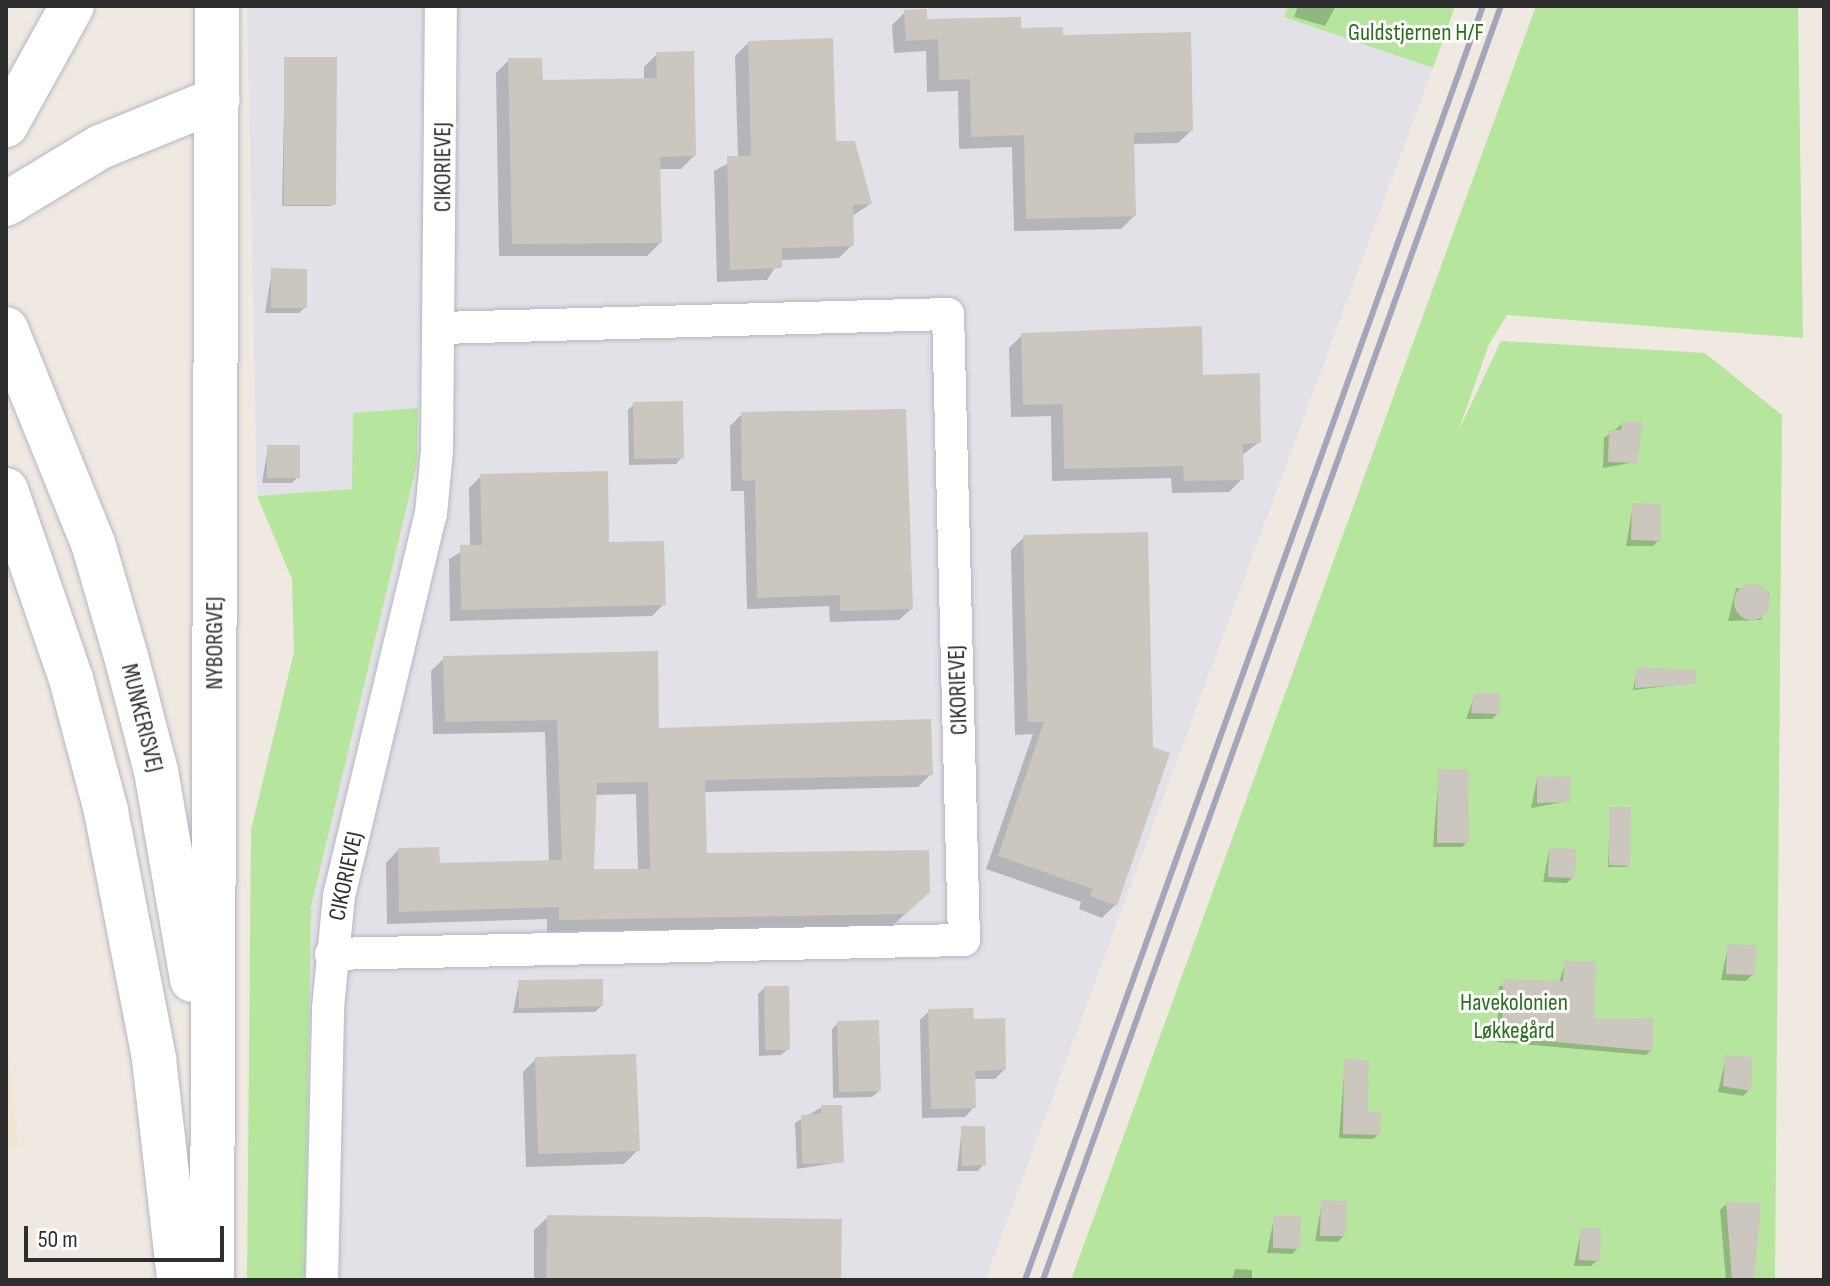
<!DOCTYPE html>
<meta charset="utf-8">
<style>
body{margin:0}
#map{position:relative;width:1830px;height:1286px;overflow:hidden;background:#efe9e1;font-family:"Sofia Sans Condensed",sans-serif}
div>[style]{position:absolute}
.industrial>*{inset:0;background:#e3e1e8}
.education>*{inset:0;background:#f0e6d1}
.green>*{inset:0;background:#b6e59e}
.shadow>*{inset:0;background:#0003}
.building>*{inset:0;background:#cbc7bf}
.round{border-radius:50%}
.roads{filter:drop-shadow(0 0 2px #b4b7c1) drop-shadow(0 0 2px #b4b7c1)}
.street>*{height:32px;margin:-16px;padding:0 16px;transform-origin:16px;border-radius:16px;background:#fff}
.secondary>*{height:44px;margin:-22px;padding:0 22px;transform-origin:22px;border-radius:22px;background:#fff}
.rail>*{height:6px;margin:-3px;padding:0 3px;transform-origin:3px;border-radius:3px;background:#a3a6b8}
span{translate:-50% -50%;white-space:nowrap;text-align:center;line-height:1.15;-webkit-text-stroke:6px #fff;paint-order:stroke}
.park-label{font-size:24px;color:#2c6e1b}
.street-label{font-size:24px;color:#2e2e2e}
.frame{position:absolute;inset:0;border:8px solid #2e2e2e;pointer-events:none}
.scale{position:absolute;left:24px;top:1226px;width:200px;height:36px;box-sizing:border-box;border:4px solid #2e2e2e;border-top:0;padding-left:10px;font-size:24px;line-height:28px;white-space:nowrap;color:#2e2e2e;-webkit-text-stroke:6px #fff;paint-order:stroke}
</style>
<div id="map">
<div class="industrial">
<div style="clip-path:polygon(247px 6px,1288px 6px,1284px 17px,1433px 68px,985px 1280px,305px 1280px,311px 907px,417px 465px,418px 408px,353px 413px,353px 489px,257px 496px)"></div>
</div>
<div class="education">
<div style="clip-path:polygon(6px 1029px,19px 1147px,6px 1148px)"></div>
</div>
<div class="green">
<div style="clip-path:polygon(1288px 6px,1455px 6px,1433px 68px,1284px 17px)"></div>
<div style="clip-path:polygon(1536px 6px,1798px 6px,1803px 338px,1507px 315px,1489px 344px,1458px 432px,1501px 341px,1705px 353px,1782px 415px,1775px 1280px,1071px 1280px)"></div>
<div style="clip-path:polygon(418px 408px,417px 464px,311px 907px,305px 1280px,247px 1280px,251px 830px,294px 652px,292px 579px,257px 496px,352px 489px,353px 413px)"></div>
</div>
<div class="shadow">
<div style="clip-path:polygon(1298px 6px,1336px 6px,1325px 26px,1294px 17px)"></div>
<div style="clip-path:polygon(905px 12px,925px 21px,1061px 37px,1191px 131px,1178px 143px,1132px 144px,1134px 216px,1121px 229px,1014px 231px,1012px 147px,959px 149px,958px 91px,927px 92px,926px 51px,894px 53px,892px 25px)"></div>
<div style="clip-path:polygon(748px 43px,834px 143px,870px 204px,851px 217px,852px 245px,839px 258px,780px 260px,767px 280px,717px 282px,714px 171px,738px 158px,735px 56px)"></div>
<div style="clip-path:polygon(657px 54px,694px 156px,681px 169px,658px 169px,660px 243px,647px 256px,499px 256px,496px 73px,509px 60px,541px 82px,644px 80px,644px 67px)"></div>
<div style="clip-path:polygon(285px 59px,334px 204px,332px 206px,282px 206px)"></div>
<div style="clip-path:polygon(272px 270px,305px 307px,299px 313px,265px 313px)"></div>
<div style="clip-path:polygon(1022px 335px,1201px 377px,1259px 442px,1241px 456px,1242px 479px,1229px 492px,1172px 493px,1171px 478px,1052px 481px,1051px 416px,1011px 417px,1009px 348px)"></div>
<div style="clip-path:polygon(634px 404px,682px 457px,676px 464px,629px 465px,628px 410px)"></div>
<div style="clip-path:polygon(742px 414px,911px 609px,899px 620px,830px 622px,829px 606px,747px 609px,744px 491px,731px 491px,730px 426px)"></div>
<div style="clip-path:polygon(1622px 424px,1635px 462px,1603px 468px,1604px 438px)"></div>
<div style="clip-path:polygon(268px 447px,298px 477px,292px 483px,262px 483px)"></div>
<div style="clip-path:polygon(481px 476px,607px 544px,664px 604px,652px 616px,450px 621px,449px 559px,470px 547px,469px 488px)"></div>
<div style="clip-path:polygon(1633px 505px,1659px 540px,1653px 546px,1626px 546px)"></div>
<div style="clip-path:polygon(1024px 537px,1115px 905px,1102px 918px,1079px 909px,1081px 902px,986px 869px,1033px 734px,1015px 735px,1011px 550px)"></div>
<div style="clip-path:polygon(1736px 588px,1769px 592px,1761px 620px,1728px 621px)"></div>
<div style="clip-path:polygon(evenodd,444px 658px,657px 730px,931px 774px,918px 787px,704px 792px,706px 855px,915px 905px,892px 926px,547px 932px,547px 919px,387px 924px,386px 863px,398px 850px,439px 865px,549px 862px,545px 732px,433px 734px,431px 671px,444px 658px,636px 794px,638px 871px,592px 871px,594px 795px,636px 794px)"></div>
<div style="clip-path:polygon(1637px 669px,1694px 683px,1633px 690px)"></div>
<div style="clip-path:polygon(1475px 695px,1498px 713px,1492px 719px,1466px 719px)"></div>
<div style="clip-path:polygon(1439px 771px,1467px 842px,1462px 847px,1433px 847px)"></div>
<div style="clip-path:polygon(1537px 779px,1568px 801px,1531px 808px)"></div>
<div style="clip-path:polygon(1610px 809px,1628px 865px,1626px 867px,1608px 867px)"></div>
<div style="clip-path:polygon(1549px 850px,1573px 877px,1567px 883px,1543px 882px)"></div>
<div style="clip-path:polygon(1728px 946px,1753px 974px,1746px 981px,1721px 980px)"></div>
<div style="clip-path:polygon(1565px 963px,1592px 1021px,1651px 1050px,1646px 1055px,1497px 1042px,1499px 986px,1559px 983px)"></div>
<div style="clip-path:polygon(519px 982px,601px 1006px,595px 1012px,513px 1013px)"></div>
<div style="clip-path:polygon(764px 988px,788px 1049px,781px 1055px,759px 1056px,758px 994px)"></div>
<div style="clip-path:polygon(929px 1011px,972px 1021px,1004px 1070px,995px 1079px,973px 1079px,974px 1107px,965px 1117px,922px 1118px,920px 1020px)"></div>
<div style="clip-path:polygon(838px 1023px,879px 1091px,872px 1097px,833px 1098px,832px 1029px)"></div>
<div style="clip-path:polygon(1726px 1057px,1749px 1090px,1743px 1096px,1718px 1092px)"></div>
<div style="clip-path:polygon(536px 1059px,637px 1151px,624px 1164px,526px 1167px,523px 1072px)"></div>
<div style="clip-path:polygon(1345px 1061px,1378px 1135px,1373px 1139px,1339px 1138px)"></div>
<div style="clip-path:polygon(822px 1107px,842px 1162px,797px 1169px,795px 1123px)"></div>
<div style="clip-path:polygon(962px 1128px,984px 1164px,978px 1171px,957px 1171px)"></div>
<div style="clip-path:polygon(1322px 1202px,1344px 1235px,1338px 1242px,1315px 1241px)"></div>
<div style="clip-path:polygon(1726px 1204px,1753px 1280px,1726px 1280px,1720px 1210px)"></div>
<div style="clip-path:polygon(548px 1217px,839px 1280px,534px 1280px,534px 1230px)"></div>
<div style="clip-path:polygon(1274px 1218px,1298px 1248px,1292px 1254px,1267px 1253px)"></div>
<div style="clip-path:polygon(1581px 1230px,1598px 1260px,1591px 1266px,1574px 1266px)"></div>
<div style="clip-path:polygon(1235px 1269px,1252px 1270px,1252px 1280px,1232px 1280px)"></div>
</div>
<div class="building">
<div style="clip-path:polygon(927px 9px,927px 19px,1021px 17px,1021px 28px,1063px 27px,1063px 35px,1191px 32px,1193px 131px,1134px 133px,1136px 216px,1026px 219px,1024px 135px,971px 137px,970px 79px,939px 80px,938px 39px,906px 41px,904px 10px)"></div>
<div style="clip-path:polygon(833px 38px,836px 141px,855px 141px,872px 204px,853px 205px,854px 246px,782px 248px,782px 268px,730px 270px,727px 156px,751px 156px,748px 41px)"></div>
<div style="clip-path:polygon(694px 51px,696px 156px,660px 157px,662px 243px,512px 244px,508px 58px,542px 58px,543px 80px,657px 78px,656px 52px)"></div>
<div style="clip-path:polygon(284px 57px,337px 57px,336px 205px,284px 205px)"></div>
<div style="clip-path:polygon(271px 268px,307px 269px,307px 308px,271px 308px)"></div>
<div style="clip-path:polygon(1202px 326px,1203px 375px,1260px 373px,1261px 443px,1243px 444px,1244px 480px,1184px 481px,1183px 466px,1064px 469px,1063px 404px,1023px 405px,1021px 333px)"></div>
<div style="clip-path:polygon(683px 401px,684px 458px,634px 459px,633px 402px)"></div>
<div style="clip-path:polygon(906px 409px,913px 609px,840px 611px,840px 595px,757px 598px,755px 480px,742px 481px,741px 412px)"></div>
<div style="clip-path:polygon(1622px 422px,1643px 422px,1637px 463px,1608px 462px,1609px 430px,1621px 430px)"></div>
<div style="clip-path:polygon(267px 445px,300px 445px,300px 478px,267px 478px)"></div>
<div style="clip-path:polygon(608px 471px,609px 542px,664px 541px,666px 605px,461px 610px,460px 545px,482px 545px,480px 474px)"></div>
<div style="clip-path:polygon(1632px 503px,1661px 504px,1661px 541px,1631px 540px)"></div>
<div style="clip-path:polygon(1148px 532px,1153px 747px,1170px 753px,1117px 906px,1090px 896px,1093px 889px,998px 856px,1044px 722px,1028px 722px,1023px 535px)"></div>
<div class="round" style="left:1734px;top:584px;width:36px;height:36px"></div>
<div style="clip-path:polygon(evenodd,658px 651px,659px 728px,931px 719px,933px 775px,705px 780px,707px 853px,929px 850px,930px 892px,906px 914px,559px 920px,559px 907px,399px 912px,398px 848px,439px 847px,440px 863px,562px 860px,557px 720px,445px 722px,443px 656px,658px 651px,648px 782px,650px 869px,594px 869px,597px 783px,648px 782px)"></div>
<div style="clip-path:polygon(1636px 667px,1696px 670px,1696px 684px,1635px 688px)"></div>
<div style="clip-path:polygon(1474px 693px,1500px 693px,1500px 714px,1471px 713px)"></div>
<div style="clip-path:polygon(1438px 769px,1468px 770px,1469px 843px,1437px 843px)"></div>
<div style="clip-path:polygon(1570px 776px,1570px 802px,1537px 803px,1537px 777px)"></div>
<div style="clip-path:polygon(1609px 807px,1631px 807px,1630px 866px,1609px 865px)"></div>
<div style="clip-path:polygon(1549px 848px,1576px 849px,1575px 878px,1548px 877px)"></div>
<div style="clip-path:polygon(1727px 944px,1756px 945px,1755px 975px,1726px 974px)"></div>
<div style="clip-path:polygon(1564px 961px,1596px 962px,1594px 1019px,1653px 1018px,1653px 1051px,1502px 1037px,1503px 979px,1563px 981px)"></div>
<div style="clip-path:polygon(603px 979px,603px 1006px,519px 1008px,518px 980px)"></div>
<div style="clip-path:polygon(764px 986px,789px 986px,790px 1050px,765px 1050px)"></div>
<div style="clip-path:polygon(973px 1008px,974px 1019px,1005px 1018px,1006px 1070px,975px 1071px,976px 1108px,931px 1109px,928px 1009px)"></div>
<div style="clip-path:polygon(879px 1020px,881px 1091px,839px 1092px,837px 1021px)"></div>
<div style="clip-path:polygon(636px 1054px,640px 1151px,538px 1154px,535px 1057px)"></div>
<div style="clip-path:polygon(1725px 1055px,1753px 1057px,1751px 1091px,1723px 1086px)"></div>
<div style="clip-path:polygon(1344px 1059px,1369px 1060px,1368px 1112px,1381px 1112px,1380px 1135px,1343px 1134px)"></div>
<div style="clip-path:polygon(821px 1105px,842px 1105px,844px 1163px,802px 1164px,801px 1115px,821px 1114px)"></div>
<div style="clip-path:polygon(961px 1126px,985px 1126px,986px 1165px,962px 1166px)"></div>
<div style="clip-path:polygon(1321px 1200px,1347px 1201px,1346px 1236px,1320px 1236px)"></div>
<div style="clip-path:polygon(1726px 1202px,1761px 1203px,1754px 1280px,1732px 1280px)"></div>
<div style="clip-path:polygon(547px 1215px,842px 1219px,841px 1280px,546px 1280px)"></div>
<div style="clip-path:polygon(1273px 1215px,1301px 1216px,1300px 1249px,1273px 1248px)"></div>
<div style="clip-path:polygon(1580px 1228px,1601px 1228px,1600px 1261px,1579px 1260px)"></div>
</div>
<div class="roads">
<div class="street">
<div style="left:331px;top:954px;width:633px;rotate:-1.27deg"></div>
<div style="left:964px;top:940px;width:626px;rotate:-91.46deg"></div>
<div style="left:948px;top:314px;width:506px;rotate:178.42deg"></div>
<div style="left:322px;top:1280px;width:272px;rotate:-88.7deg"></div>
<div style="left:328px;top:1008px;width:113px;rotate:-84.4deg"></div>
<div style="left:339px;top:896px;width:393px;rotate:-76.5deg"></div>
<div style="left:431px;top:514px;width:63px;rotate:-84.6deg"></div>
<div style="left:437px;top:451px;width:445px;rotate:-89.5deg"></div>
</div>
<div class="secondary">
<div style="left:6px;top:125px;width:136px;rotate:-61deg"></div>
<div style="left:6px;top:204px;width:110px;rotate:-31.2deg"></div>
<div style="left:100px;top:147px;width:127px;rotate:-22.1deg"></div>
<div style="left:6px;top:329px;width:231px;rotate:67.9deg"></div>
<div style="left:93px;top:543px;width:122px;rotate:73.8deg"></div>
<div style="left:127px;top:660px;width:115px;rotate:75.4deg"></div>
<div style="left:156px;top:771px;width:212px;rotate:80.2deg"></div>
<div style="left:6px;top:490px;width:200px;rotate:71deg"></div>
<div style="left:71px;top:679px;width:137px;rotate:75.1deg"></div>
<div style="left:106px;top:811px;width:253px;rotate:79deg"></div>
<div style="left:154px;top:1059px;width:222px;rotate:83.5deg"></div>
<div style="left:212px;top:1280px;width:1274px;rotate:-89.78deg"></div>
</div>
</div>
<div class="rail">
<div style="left:1025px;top:1280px;width:1354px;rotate:-70.23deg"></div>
<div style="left:1043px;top:1280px;width:1354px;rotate:-70.23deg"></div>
</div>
<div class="park-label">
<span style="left:1416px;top:33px">Guldstjernen H/F</span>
<span style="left:1514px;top:1017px">Havekolonien<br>Løkkegård</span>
</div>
<div class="street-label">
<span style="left:443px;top:167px;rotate:-90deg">CIKORIEVEJ</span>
<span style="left:215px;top:643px;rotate:-90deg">NYBORGVEJ</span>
<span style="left:958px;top:690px;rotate:-92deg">CIKORIEVEJ</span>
<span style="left:142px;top:718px;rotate:76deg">MUNKERISVEJ</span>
<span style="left:346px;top:876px;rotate:-78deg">CIKORIEVEJ</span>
</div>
<div class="frame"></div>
<div class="scale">50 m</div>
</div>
